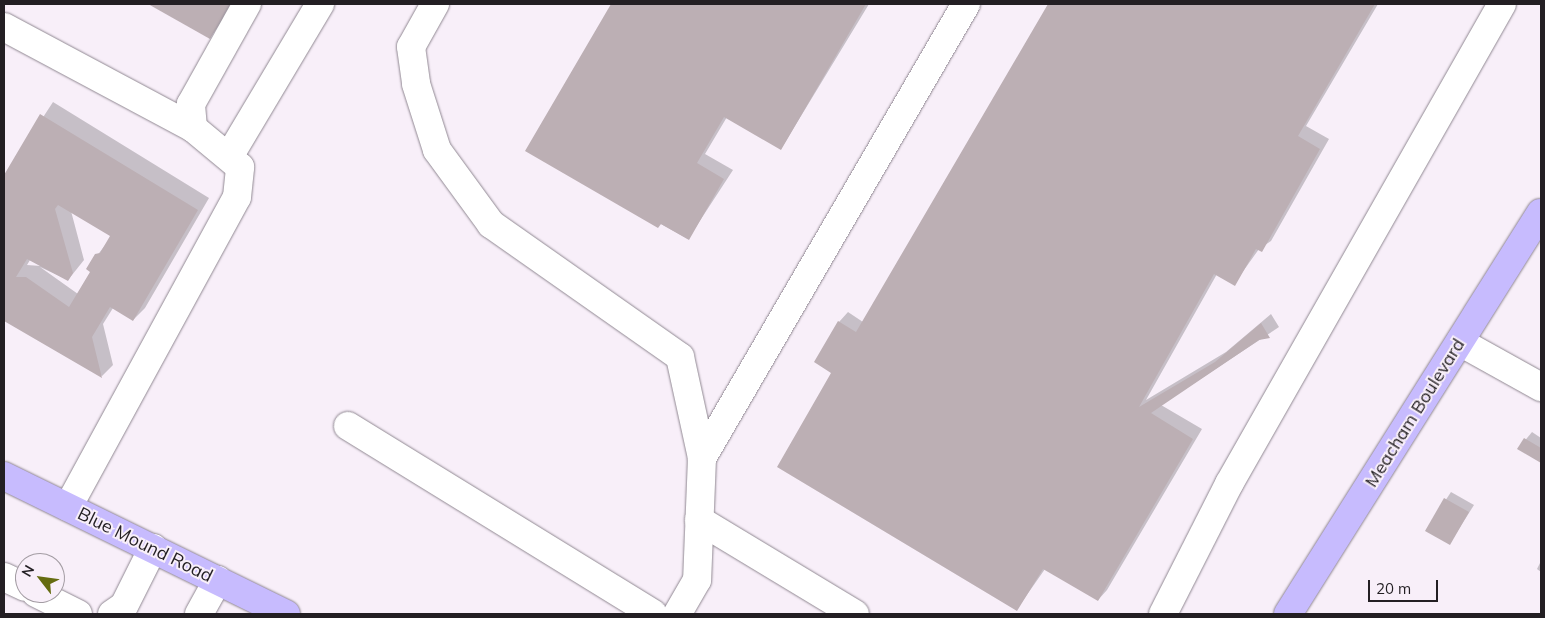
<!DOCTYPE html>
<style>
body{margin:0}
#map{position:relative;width:1545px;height:618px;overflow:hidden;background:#f8eff9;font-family:Mulish,sans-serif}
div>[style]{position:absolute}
.shadow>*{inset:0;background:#0003}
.building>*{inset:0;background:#bcafb4}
.roads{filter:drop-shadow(0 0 1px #908892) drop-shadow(0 0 1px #908892)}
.minor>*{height:28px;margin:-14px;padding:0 14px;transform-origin:14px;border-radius:14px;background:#fff}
.major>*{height:28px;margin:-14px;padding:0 14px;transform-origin:14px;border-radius:14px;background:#c7bbfe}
span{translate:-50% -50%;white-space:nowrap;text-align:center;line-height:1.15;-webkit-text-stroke:4px #f8eff9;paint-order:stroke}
.street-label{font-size:18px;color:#231f23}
.frame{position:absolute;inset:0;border:5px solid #231f23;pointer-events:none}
.north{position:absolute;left:15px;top:553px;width:50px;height:50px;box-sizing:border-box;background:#f8eff9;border:1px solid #a39ca3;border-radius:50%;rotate:300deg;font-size:14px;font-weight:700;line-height:20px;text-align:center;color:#231f23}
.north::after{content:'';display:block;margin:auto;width:18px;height:22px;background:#656c10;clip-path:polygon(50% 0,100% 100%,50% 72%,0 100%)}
.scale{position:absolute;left:1368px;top:580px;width:70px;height:22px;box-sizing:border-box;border:2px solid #231f23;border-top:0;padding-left:6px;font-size:15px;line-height:18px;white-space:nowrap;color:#231f23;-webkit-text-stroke:4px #f8eff9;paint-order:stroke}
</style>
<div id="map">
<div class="shadow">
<div style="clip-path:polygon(150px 4px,234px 4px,210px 38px)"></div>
<div style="clip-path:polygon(613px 4px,869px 4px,781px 149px,727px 117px,705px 154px,733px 170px,688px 239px,527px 150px)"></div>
<div style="clip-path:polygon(1049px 4px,1378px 4px,1306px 126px,1329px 139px,1271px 241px,1259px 249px,1234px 284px,1217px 274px,1146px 400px,1226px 352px,1271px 314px,1279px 327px,1161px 405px,1202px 429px,1107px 590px,1098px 600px,1045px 569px,1017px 609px,833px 373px,839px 322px,848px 312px,863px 322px)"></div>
<div style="clip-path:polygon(evenodd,53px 102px,209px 198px,145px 308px,133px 320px,113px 308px,103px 324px,113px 365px,102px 376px,4px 319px,4px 177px,53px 102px,71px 211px,112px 236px,87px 269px,92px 271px,78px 294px,40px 267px,68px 280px,84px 260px,71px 211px,53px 102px,30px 260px,41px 266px,27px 265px,30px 260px)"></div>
<div style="clip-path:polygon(1532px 432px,1541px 438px,1541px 462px,1519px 448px)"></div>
<div style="clip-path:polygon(1451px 492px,1474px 505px,1450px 543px,1426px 530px)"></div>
<div style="clip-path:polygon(1541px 561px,1541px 572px,1537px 569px)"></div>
</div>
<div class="building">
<div style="clip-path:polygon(148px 4px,230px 4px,210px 39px)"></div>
<div style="clip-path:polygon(611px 4px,866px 4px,781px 150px,724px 117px,697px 163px,724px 179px,689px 240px,661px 224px,658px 228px,525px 151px)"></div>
<div style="clip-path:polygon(1048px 4px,1375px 4px,1298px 136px,1320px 149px,1262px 252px,1256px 249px,1235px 286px,1214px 274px,1139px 407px,1215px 362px,1261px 323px,1270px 338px,1259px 340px,1151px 413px,1193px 439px,1098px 601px,1043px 569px,1017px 611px,777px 467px,831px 373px,814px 362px,838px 321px,856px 332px)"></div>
<div style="clip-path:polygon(evenodd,40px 114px,198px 210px,133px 321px,110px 307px,92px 337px,102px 378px,4px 321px,4px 175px,40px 114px,58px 205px,110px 236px,100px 253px,95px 254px,86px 269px,90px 272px,69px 307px,26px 277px,16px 277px,27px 259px,68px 281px,73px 273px,55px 209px,58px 205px)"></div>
<div style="clip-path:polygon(1524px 438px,1541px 448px,1541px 463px,1517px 449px)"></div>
<div style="clip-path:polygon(1444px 498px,1469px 512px,1450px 545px,1425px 531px)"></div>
</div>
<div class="roads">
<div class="minor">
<div style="left:435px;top:4px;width:49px;rotate:119.2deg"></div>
<div style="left:411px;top:47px;width:37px;rotate:82deg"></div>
<div style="left:416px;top:84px;width:69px;rotate:72.3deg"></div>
<div style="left:437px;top:150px;width:92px;rotate:53.9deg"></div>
<div style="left:491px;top:224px;width:231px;rotate:35.1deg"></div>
<div style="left:680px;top:357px;width:103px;rotate:77.7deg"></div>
<div style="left:702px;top:458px;width:122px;rotate:92.3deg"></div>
<div style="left:697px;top:580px;width:39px;rotate:120deg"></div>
<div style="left:4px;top:27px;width:214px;rotate:28.1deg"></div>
<div style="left:230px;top:155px;width:176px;rotate:-59.2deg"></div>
<div style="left:1460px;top:342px;width:93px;rotate:29.1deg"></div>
<div style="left:348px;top:426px;width:358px;rotate:31.6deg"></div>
<div style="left:702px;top:458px;width:525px;rotate:-59.82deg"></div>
<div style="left:68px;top:507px;width:353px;rotate:-61.4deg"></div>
<div style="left:237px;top:197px;width:30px;rotate:-84deg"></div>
<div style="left:240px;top:167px;width:61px;rotate:-140.3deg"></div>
<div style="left:193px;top:128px;width:24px;rotate:-95deg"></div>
<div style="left:191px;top:104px;width:115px;rotate:-60.8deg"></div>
<div style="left:699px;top:520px;width:182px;rotate:31.1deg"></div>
<div style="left:4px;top:577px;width:23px;rotate:25deg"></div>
<div style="left:36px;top:593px;width:47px;rotate:26.6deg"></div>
<div style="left:112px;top:614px;width:14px;rotate:-34deg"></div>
<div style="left:124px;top:606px;width:65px;rotate:-63.4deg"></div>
<div style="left:199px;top:614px;width:39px;rotate:-61deg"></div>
<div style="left:1163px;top:614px;width:146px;rotate:-63.1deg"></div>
<div style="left:1229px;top:484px;width:552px;rotate:-60.37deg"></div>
</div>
<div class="major">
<div style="left:4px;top:476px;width:314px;rotate:26.1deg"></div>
<div style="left:1288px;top:614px;width:474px;rotate:-57.8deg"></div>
</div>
</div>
<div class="street-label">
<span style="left:1415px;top:413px;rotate:-58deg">Meacham Boulevard</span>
<span style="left:145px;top:545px;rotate:26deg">Blue Mound Road</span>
</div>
<div class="frame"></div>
<div class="north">N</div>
<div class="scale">20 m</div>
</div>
